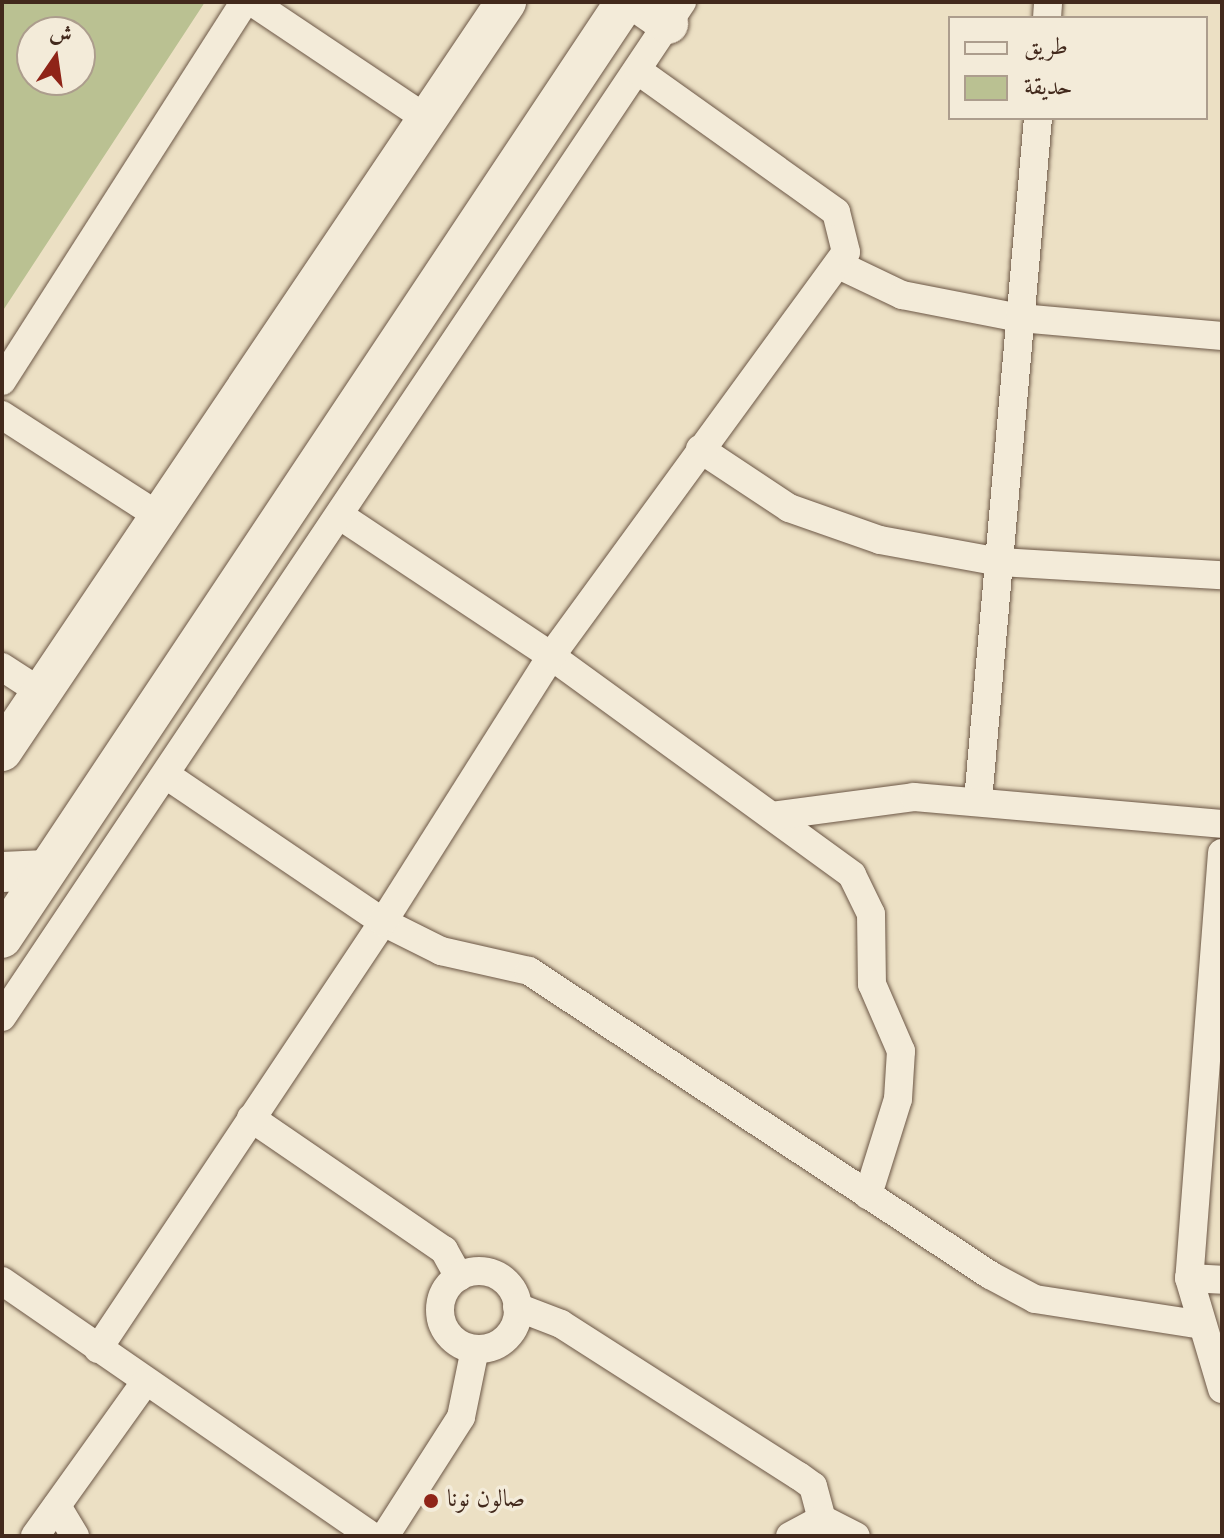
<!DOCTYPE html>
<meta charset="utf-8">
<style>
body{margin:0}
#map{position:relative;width:1224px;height:1538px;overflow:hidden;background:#ece0c4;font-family:"Old Standard TT",Amiri,serif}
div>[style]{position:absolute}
.green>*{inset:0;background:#bac192}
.roads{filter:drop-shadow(0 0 2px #6c5746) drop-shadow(0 0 2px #6c5746)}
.street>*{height:28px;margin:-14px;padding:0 14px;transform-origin:14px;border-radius:14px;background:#f3ebd9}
.street>.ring{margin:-14px;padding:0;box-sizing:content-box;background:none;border:28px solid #f3ebd9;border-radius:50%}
.secondary>*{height:40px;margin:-20px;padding:0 20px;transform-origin:20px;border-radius:20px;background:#f3ebd9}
.dots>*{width:22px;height:22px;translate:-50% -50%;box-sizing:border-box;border:4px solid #f3ebd9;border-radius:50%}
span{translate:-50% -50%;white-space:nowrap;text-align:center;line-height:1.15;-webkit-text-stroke:7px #f3ebd9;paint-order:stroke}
.poi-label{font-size:24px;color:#42291c}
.left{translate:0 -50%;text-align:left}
.frame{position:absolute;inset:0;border:4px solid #42291c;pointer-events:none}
.legend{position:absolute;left:948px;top:16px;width:260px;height:104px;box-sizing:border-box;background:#f3ebd9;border:2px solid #ac9d8d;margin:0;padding:10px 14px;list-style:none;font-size:24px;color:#42291c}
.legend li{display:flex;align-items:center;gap:16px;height:40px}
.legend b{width:40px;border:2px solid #ac9d8d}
.north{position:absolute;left:16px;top:16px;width:80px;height:80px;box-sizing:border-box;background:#f3ebd9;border:2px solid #ac9d8d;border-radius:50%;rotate:13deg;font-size:22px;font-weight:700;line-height:32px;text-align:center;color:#42291c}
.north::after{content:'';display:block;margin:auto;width:28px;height:36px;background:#8f2418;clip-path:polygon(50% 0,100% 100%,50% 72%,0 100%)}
</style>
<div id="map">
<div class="green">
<div style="clip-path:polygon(evenodd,2px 2px,205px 2px,2px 312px,2px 2px,32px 32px,80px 32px,80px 80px,32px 80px,32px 32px)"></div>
</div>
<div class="roads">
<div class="street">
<div style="left:252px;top:2px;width:211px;rotate:33.8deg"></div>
<div style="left:1047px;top:18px;width:16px;rotate:-86deg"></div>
<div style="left:839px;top:265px;width:70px;rotate:25.5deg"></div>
<div style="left:902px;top:295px;width:120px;rotate:11deg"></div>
<div style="left:1020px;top:318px;width:203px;rotate:5.1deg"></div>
<div style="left:2px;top:381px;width:450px;rotate:-57.4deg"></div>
<div style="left:2px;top:415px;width:188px;rotate:32.8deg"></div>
<div style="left:700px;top:449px;width:107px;rotate:33.5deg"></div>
<div style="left:789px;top:508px;width:96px;rotate:19.4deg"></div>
<div style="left:880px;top:540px;width:122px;rotate:10.4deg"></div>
<div style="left:1000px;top:562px;width:222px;rotate:3.4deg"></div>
<div style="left:342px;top:517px;width:251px;rotate:33.6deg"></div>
<div style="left:551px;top:656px;width:372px;rotate:36deg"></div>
<div style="left:852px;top:875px;width:43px;rotate:64deg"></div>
<div style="left:871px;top:914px;width:70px;rotate:89.2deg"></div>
<div style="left:872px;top:984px;width:73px;rotate:66.6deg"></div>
<div style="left:901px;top:1051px;width:48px;rotate:93.6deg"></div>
<div style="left:898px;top:1099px;width:101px;rotate:107.4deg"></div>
<div style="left:2px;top:667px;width:48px;rotate:33deg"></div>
<div style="left:166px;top:775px;width:262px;rotate:34.1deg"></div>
<div style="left:383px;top:922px;width:65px;rotate:26.6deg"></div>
<div style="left:441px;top:951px;width:90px;rotate:12.8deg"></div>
<div style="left:529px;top:971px;width:552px;rotate:33.4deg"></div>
<div style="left:990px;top:1275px;width:51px;rotate:28.1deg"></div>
<div style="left:1035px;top:1299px;width:169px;rotate:8.8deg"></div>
<div style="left:978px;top:801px;width:686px;rotate:-84.98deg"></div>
<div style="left:772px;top:816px;width:143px;rotate:-7.6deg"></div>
<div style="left:914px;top:797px;width:309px;rotate:5deg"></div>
<div style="left:1222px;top:853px;width:426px;rotate:94.4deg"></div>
<div style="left:1189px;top:1278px;width:116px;rotate:73.4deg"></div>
<div style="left:2px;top:1017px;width:1222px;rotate:-56.18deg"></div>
<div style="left:251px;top:1118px;width:234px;rotate:34.4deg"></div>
<div style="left:444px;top:1250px;width:31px;rotate:61deg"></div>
<div class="ring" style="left:440px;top:1271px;width:50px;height:50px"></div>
<div style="left:1189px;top:1278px;width:33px;rotate:3deg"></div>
<div style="left:2px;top:1281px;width:449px;rotate:34.6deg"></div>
<div style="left:517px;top:1307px;width:47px;rotate:21.1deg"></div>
<div style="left:561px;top:1324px;width:282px;rotate:32.6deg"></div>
<div style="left:799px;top:1476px;width:17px;rotate:36deg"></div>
<div style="left:813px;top:1486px;width:34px;rotate:75deg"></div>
<div style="left:98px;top:1349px;width:513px;rotate:-56.28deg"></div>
<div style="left:383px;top:922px;width:315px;rotate:-57.7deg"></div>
<div style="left:551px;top:656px;width:500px;rotate:-53.86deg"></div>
<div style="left:846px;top:252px;width:41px;rotate:-104deg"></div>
<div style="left:836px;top:212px;width:243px;rotate:-144.5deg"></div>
<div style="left:57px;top:1506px;width:35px;rotate:59deg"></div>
<div style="left:35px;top:1536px;width:187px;rotate:-54.4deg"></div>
<div style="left:385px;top:1536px;width:141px;rotate:-57.4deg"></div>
<div style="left:461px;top:1417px;width:69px;rotate:-78.4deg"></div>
<div style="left:790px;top:1536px;width:36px;rotate:-28deg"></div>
<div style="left:822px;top:1519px;width:38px;rotate:27deg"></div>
</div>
<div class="secondary">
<div style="left:637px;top:2px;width:38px;rotate:35deg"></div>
<div style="left:2px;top:751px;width:903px;rotate:-56.06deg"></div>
<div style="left:2px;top:872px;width:44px;rotate:-2.6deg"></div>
<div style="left:2px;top:938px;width:1124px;rotate:-56.35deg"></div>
</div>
</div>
<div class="dots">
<div style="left:431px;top:1501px;background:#8f2418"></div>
</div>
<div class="poi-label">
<span class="left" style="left:447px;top:1501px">صالون نونا</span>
</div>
<div class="frame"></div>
<ul class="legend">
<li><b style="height:10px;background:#f3ebd9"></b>طريق</li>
<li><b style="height:22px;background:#bac192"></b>حديقة</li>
</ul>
<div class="north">ش</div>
</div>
